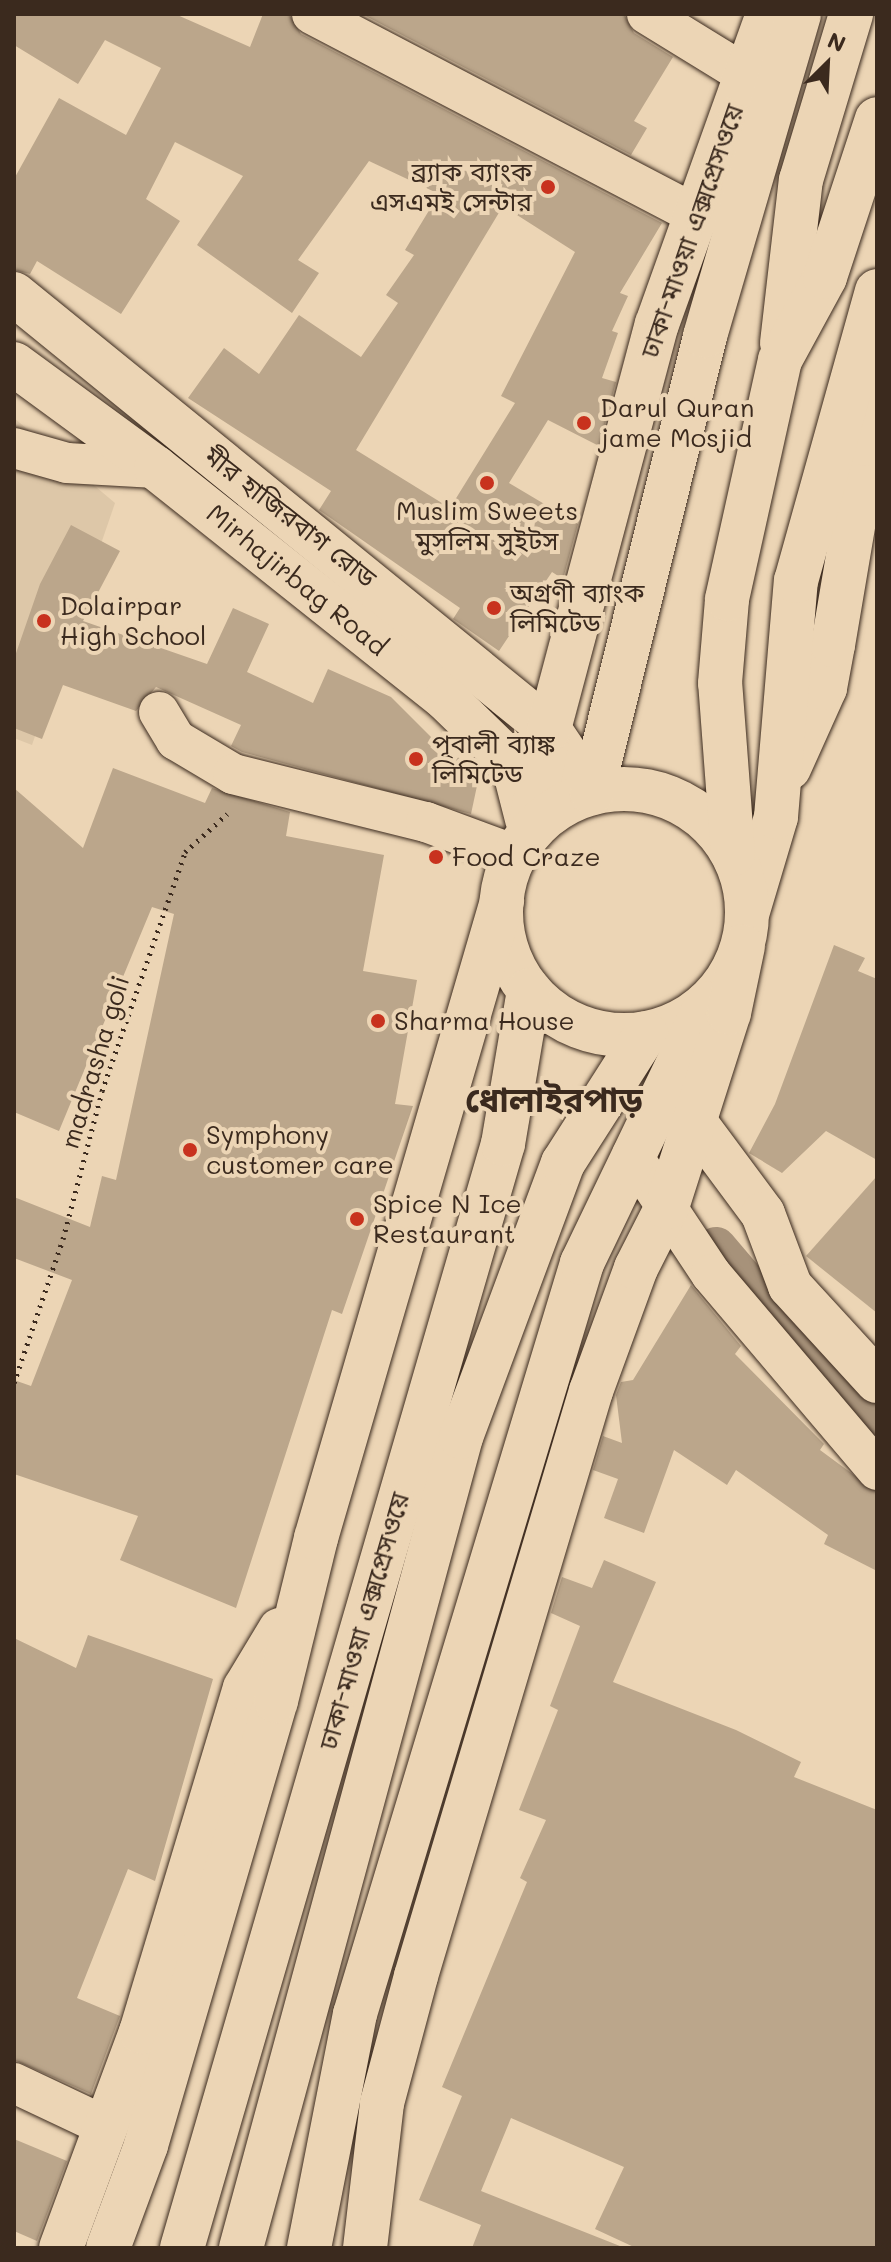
<!DOCTYPE html>
<meta charset="utf-8">
<style>
body{margin:0}
#map{position:relative;width:891px;height:2262px;overflow:hidden;background:#ecd5b5;font-family:Mali,"Noto Sans Bengali",sans-serif}
div>[style]{position:absolute}
.built>*{inset:0;background:#ddc7a8}
.canal>*{height:42px;margin:-21px;padding:0 21px;transform-origin:21px;border-radius:21px;background:#a7927a}
.building>*{inset:0;background:#bba68b}
.path>*{height:5px;margin-top:-2.5px;transform-origin:0;background:repeating-linear-gradient(90deg,#3b2a1e 0 2px,transparent 0 8px)}
.roads{filter:drop-shadow(0 0 2px #3b2a1e) drop-shadow(0 0 2px #3b2a1e)}
.street>*{height:40px;margin:-20px;padding:0 20px;transform-origin:20px;border-radius:20px;background:#ecd5b5}
.secondary>*{height:44px;margin:-22px;padding:0 22px;transform-origin:22px;border-radius:22px;background:#ecd5b5}
.primary>*{height:44px;margin:-22px;padding:0 22px;transform-origin:22px;border-radius:22px;background:#ecd5b5}
.highway>*{height:44px;margin:-22px;padding:0 22px;transform-origin:22px;border-radius:22px;background:#ecd5b5}
.highway>.ring{margin:-22px;padding:0;box-sizing:content-box;background:none;border:44px solid #ecd5b5;border-radius:50%}
.dots>*{width:22px;height:22px;translate:-50% -50%;box-sizing:border-box;border:4px solid #ecd5b5;border-radius:50%}
span{translate:-50% -50%;white-space:nowrap;text-align:center;line-height:1.15;-webkit-text-stroke:8px #ecd5b5;paint-order:stroke}
.poi-label{font-size:26px;color:#3b2a1e}
.right{translate:-100% -50%;text-align:right}
.left{translate:0 -50%;text-align:left}
.street-label{font-size:26px;color:#3b2a1e}
.district-label{font-size:34px;color:#3b2a1e;font-weight:700}
.frame{position:absolute;inset:0;border:16px solid #3b2a1e;pointer-events:none}
.north{position:absolute;left:787px;top:24px;width:80px;height:80px;-webkit-text-stroke:6px #ecd5b5;paint-order:stroke;rotate:24deg;font-size:22px;font-weight:700;line-height:32px;text-align:center;color:#3b2a1e}
.north::after{content:'';display:block;margin:auto;width:28px;height:36px;background:#3b2a1e;clip-path:polygon(50% 0,100% 100%,50% 72%,0 100%)}
</style>
<div id="map">
<div class="built">
<div style="clip-path:polygon(14px 418px,115px 503px,32px 745px,14px 738px)"></div>
</div>
<div class="canal">
<div style="left:716px;top:1248px;width:189px;rotate:49.7deg"></div>
<div style="left:838px;top:1392px;width:51px;rotate:40.2deg"></div>
</div>
<div class="building">
<div style="clip-path:polygon(evenodd,14px 14px,175px 14px,250px 47px,263px 14px,289px 14px,301px 34px,662px 223px,620px 293px,628px 296px,612px 331px,618px 333px,602px 378px,616px 382px,599px 446px,548px 420px,509px 483px,578px 524px,563px 579px,552px 572px,499px 651px,453px 619px,460px 608px,319px 510px,331px 491px,188px 398px,224px 348px,259px 374px,299px 315px,361px 357px,398px 303px,386px 295px,414px 255px,405px 250px,439px 194px,369px 161px,298px 260px,319px 273px,292px 313px,197px 245px,243px 176px,175px 142px,146px 199px,180px 221px,121px 314px,37px 261px,30px 274px,14px 270px,14px 179px,59px 98px,126px 135px,161px 68px,105px 40px,78px 84px,14px 45px,14px 14px,503px 206px,575px 252px,501px 396px,515px 403px,450px 508px,356px 450px,503px 206px)"></div>
<div style="clip-path:polygon(362px 14px,624px 14px,634px 33px,673px 57px,634px 121px,647px 128px,631px 155px)"></div>
<div style="clip-path:polygon(71px 525px,120px 551px,83px 621px,207px 664px,233px 608px,269px 624px,247px 672px,313px 703px,328px 669px,391px 697px,447px 753px,481px 767px,471px 814px,242px 752px,231px 746px,241px 725px,156px 687px,136px 711px,63px 685px,42px 739px,14px 728px,14px 659px,40px 584px)"></div>
<div style="clip-path:polygon(113px 768px,205px 803px,212px 788px,290px 812px,286px 836px,384px 855px,363px 971px,417px 980px,395px 1104px,413px 1106px,342px 1314px,332px 1310px,236px 1608px,120px 1560px,138px 1516px,14px 1474px,14px 1380px,31px 1386px,72px 1280px,14px 1258px,14px 1197px,90px 1227px,102px 1176px,116px 1180px,174px 914px,152px 907px,59px 1131px,14px 1112px,14px 788px,83px 848px)"></div>
<div style="clip-path:polygon(834px 945px,865px 958px,858px 971px,877px 979px,877px 1160px,826px 1131px,782px 1173px,749px 1153px,775px 1104px)"></div>
<div style="clip-path:polygon(877px 1176px,877px 1313px,806px 1256px)"></div>
<div style="clip-path:polygon(691px 1285px,741px 1346px,735px 1354px,824px 1444px,820px 1450px,877px 1492px,877px 1571px,824px 1544px,828px 1535px,736px 1470px,727px 1485px,674px 1450px,644px 1533px,604px 1518px,618px 1479px,593px 1470px,603px 1436px,622px 1443px,616px 1395px,621px 1382px,633px 1380px)"></div>
<div style="clip-path:polygon(604px 1560px,656px 1582px,613px 1682px,736px 1730px,801px 1762px,794px 1777px,877px 1810px,877px 2248px,636px 2248px,595px 2229px,624px 2167px,511px 2118px,481px 2191px,625px 2248px,472px 2248px,481px 2225px,419px 2200px,462px 2096px,442px 2087px,527px 1882px,520px 1878px,546px 1820px,519px 1810px,558px 1710px,550px 1706px,580px 1626px,551px 1613px,562px 1577px,592px 1588px)"></div>
<div style="clip-path:polygon(88px 1635px,213px 1679px,155px 1881px,128px 1869px,77px 1998px,120px 2016px,91px 2094px,14px 2060px,14px 1638px,76px 1668px)"></div>
<div style="clip-path:polygon(14px 2139px,67px 2161px,37px 2241px,14px 2231px)"></div>
</div>
<div class="path">
<div style="left:14px;top:1383px;width:152px;rotate:-71.2deg"></div>
<div style="left:63px;top:1239px;width:153px;rotate:-75.2deg"></div>
<div style="left:102px;top:1091px;width:253px;rotate:-70.8deg"></div>
<div style="left:185px;top:852px;width:57px;rotate:-42.1deg"></div>
</div>
<div class="roads">
<div class="street">
<div style="left:312px;top:14px;width:433px;rotate:27.6deg"></div>
<div style="left:647px;top:14px;width:116px;rotate:31.6deg"></div>
<div style="left:14px;top:448px;width:55px;rotate:15.8deg"></div>
<div style="left:67px;top:463px;width:89px;rotate:3.2deg"></div>
<div style="left:159px;top:712px;width:33px;rotate:59deg"></div>
<div style="left:176px;top:740px;width:66px;rotate:30.8deg"></div>
<div style="left:233px;top:774px;width:199px;rotate:14deg"></div>
<div style="left:426px;top:822px;width:95px;rotate:20.3deg"></div>
<div style="left:632px;top:1155px;width:143px;rotate:56.4deg"></div>
<div style="left:711px;top:1274px;width:257px;rotate:49.7deg"></div>
<div style="left:14px;top:2083px;width:103px;rotate:25.3deg"></div>
</div>
<div class="secondary">
<div style="left:674px;top:1094px;width:149px;rotate:53.4deg"></div>
<div style="left:763px;top:1214px;width:77px;rotate:69.4deg"></div>
<div style="left:790px;top:1286px;width:129px;rotate:47.5deg"></div>
</div>
<div class="primary">
<div style="left:14px;top:294px;width:690px;rotate:39.11deg"></div>
<div style="left:549px;top:729px;width:77px;rotate:56.1deg"></div>
<div style="left:14px;top:364px;width:176px;rotate:36.2deg"></div>
<div style="left:156px;top:468px;width:371px;rotate:38.5deg"></div>
<div style="left:446px;top:699px;width:93px;rotate:44.1deg"></div>
<div style="left:513px;top:764px;width:57px;rotate:75.7deg"></div>
<div style="left:789px;top:768px;width:88px;rotate:-65.8deg"></div>
<div style="left:825px;top:688px;width:44px;rotate:-79.5deg"></div>
<div style="left:833px;top:645px;width:204px;rotate:-80.4deg"></div>
<div style="left:867px;top:444px;width:50px;rotate:-87.7deg"></div>
<div style="left:869px;top:394px;width:34px;rotate:-105deg"></div>
<div style="left:529px;top:833px;width:106px;rotate:-79.1deg"></div>
<div style="left:549px;top:729px;width:419px;rotate:-75.1deg"></div>
<div style="left:657px;top:324px;width:329px;rotate:-70.3deg"></div>
<div style="left:748px;top:911px;width:98px;rotate:-73.4deg"></div>
<div style="left:776px;top:817px;width:237px;rotate:-85.2deg"></div>
<div style="left:796px;top:581px;width:301px;rotate:-74.4deg"></div>
</div>
<div class="highway">
<div style="left:782px;top:343px;width:164px;rotate:-83.4deg"></div>
<div style="left:801px;top:180px;width:173px;rotate:-73.2deg"></div>
<div class="ring" style="left:501px;top:789px;width:202px;height:202px"></div>
<div style="left:592px;top:793px;width:471px;rotate:-76.1deg"></div>
<div style="left:705px;top:336px;width:335px;rotate:-73.7deg"></div>
<div style="left:733px;top:854px;width:171px;rotate:-94.3deg"></div>
<div style="left:720px;top:683px;width:84px;rotate:-85.2deg"></div>
<div style="left:727px;top:599px;width:245px;rotate:-77.5deg"></div>
<div style="left:780px;top:360px;width:94px;rotate:-61.5deg"></div>
<div style="left:825px;top:277px;width:166px;rotate:-71.8deg"></div>
<div style="left:61px;top:2248px;width:230px;rotate:-69.7deg"></div>
<div style="left:141px;top:2032px;width:359px;rotate:-73.2deg"></div>
<div style="left:245px;top:1688px;width:68px;rotate:-58.9deg"></div>
<div style="left:108px;top:2248px;width:110px;rotate:-69.7deg"></div>
<div style="left:146px;top:2145px;width:463px;rotate:-73.7deg"></div>
<div style="left:276px;top:1701px;width:168px;rotate:-76.2deg"></div>
<div style="left:316px;top:1538px;width:664px;rotate:-73.72deg"></div>
<div style="left:182px;top:2248px;width:1150px;rotate:-73.79deg"></div>
<div style="left:503px;top:1144px;width:156px;rotate:-80.4deg"></div>
<div style="left:241px;top:2248px;width:840px;rotate:-74.82deg"></div>
<div style="left:461px;top:1437px;width:292px;rotate:-69.6deg"></div>
<div style="left:563px;top:1163px;width:154px;rotate:-57.4deg"></div>
<div style="left:309px;top:2248px;width:238px;rotate:-78.9deg"></div>
<div style="left:355px;top:2014px;width:785px;rotate:-73.18deg"></div>
<div style="left:582px;top:1263px;width:288px;rotate:-64.3deg"></div>
<div style="left:365px;top:2248px;width:146px;rotate:-83.3deg"></div>
<div style="left:382px;top:2103px;width:131px;rotate:-75deg"></div>
<div style="left:416px;top:1976px;width:611px;rotate:-73.35deg"></div>
<div style="left:591px;top:1391px;width:131px;rotate:-69.9deg"></div>
<div style="left:636px;top:1268px;width:68px;rotate:-63.1deg"></div>
<div style="left:667px;top:1207px;width:204px;rotate:-72.3deg"></div>
<div style="left:729px;top:1013px;width:68px;rotate:-78.2deg"></div>
</div>
</div>
<div class="dots">
<div style="left:548px;top:187px;background:#c8321e"></div>
<div style="left:584px;top:423px;background:#c8321e"></div>
<div style="left:487px;top:483px;background:#c8321e"></div>
<div style="left:494px;top:608px;background:#c8321e"></div>
<div style="left:44px;top:621px;background:#c8321e"></div>
<div style="left:416px;top:759px;background:#c8321e"></div>
<div style="left:436px;top:857px;background:#c8321e"></div>
<div style="left:378px;top:1021px;background:#c8321e"></div>
<div style="left:190px;top:1150px;background:#c8321e"></div>
<div style="left:357px;top:1219px;background:#c8321e"></div>
</div>
<div class="poi-label">
<span class="right" style="left:532px;top:187px">ব্র্যাক ব্যাংক<br>এসএমই সেন্টার</span>
<span class="left" style="left:600px;top:423px">Darul Quran<br>jame Mosjid</span>
<span style="left:487px;top:526px">Muslim Sweets<br>মুসলিম সুইটস</span>
<span class="left" style="left:510px;top:608px">অগ্রণী ব্যাংক<br>লিমিটেড</span>
<span class="left" style="left:60px;top:621px">Dolairpar<br>High School</span>
<span class="left" style="left:432px;top:759px">পূবালী ব্যাঙ্ক<br>লিমিটেড</span>
<span class="left" style="left:452px;top:857px">Food Craze</span>
<span class="left" style="left:394px;top:1021px">Sharma House</span>
<span class="left" style="left:206px;top:1150px">Symphony<br>customer care</span>
<span class="left" style="left:373px;top:1219px">Spice N Ice<br>Restaurant</span>
</div>
<div class="street-label">
<span style="left:692px;top:231px;rotate:-71deg">ঢাকা-মাওয়া এক্সপ্রেসওয়ে</span>
<span style="left:290px;top:517px;rotate:38deg">মীর হাজিরবাগ রোড</span>
<span style="left:297px;top:580px;rotate:39deg">Mirhajirbag Road</span>
<span style="left:95px;top:1062px;rotate:-73deg">madrasha goli</span>
<span style="left:364px;top:1621px;rotate:-74deg">ঢাকা-মাওয়া এক্সপ্রেসওয়ে</span>
</div>
<div class="district-label">
<span style="left:554px;top:1099px">ধোলাইরপাড়</span>
</div>
<div class="frame"></div>
<div class="north">N</div>
</div>
